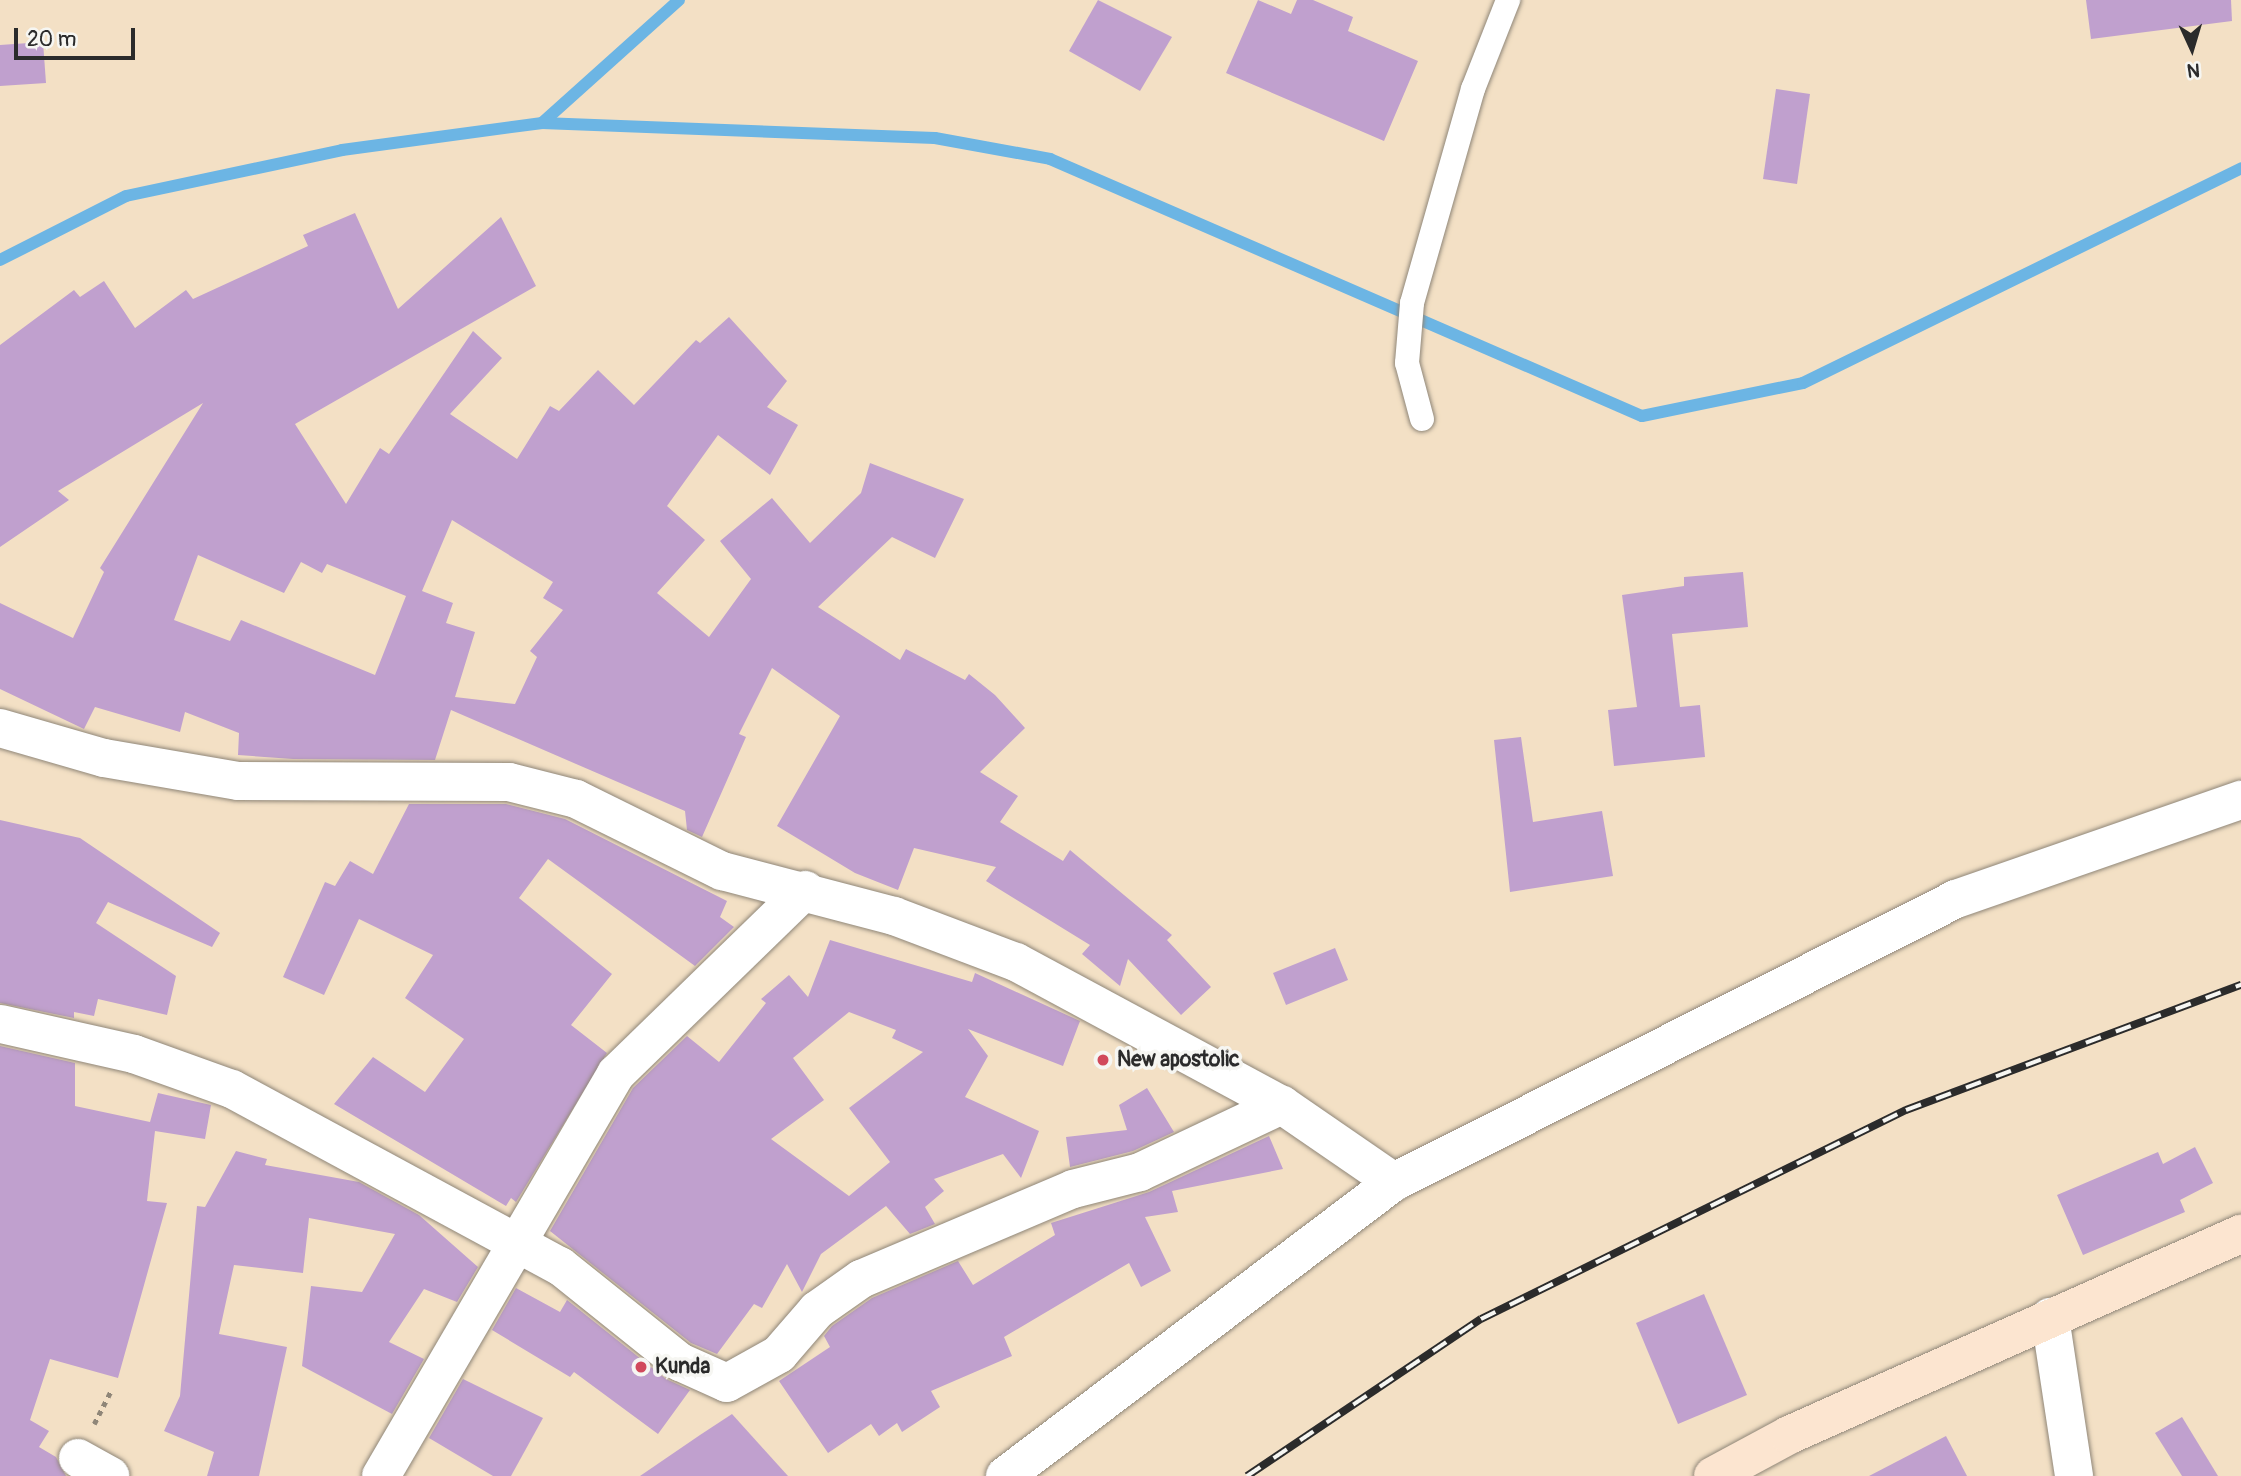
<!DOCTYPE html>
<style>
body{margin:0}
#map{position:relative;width:2241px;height:1476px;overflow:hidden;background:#f3e0c5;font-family:Pangolin,sans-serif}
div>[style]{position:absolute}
.stream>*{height:12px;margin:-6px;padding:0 6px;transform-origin:6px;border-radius:6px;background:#6cb5e4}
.building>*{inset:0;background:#c0a0ce}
.path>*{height:4.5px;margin-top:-2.25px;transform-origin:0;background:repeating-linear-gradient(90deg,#8f8678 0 5px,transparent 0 10px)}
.roads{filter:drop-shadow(0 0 2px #8f8678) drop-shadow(0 0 2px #8f8678)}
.lane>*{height:24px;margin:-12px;padding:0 12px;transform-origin:12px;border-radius:12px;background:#fff}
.street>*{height:38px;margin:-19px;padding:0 19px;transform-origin:19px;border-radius:19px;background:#fff}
.secondary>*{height:38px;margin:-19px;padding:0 19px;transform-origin:19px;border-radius:19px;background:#fce5d0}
.rail>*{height:8px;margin-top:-4px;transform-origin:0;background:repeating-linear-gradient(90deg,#f6f6f2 0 16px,#2b2b2b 0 32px);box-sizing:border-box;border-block:2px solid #2b2b2b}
.dots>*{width:19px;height:19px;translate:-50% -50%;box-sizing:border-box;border:4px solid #f6f6f2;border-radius:50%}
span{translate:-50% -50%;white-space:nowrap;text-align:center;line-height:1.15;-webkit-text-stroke:7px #f6f6f2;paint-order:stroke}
.poi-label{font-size:21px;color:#2b2b2b;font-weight:700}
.left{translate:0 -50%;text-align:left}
.north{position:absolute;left:2157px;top:14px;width:70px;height:70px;-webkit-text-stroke:5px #f6f6f2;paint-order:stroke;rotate:176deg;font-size:19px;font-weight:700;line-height:28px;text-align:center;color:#2b2b2b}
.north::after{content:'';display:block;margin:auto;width:24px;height:32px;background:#2b2b2b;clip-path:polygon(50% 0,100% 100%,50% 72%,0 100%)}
.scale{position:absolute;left:14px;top:28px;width:121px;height:32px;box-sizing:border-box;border:4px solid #2b2b2b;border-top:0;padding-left:9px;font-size:21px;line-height:24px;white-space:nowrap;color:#2b2b2b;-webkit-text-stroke:5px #f6f6f2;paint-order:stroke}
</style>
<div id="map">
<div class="stream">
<div style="left:542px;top:123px;width:184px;rotate:-41.9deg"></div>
<div style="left:0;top:260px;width:141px;rotate:-26.9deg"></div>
<div style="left:126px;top:196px;width:221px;rotate:-12deg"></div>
<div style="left:342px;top:150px;width:202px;rotate:-7.7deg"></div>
<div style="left:542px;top:123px;width:393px;rotate:2.2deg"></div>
<div style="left:935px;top:138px;width:117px;rotate:10.3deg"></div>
<div style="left:1050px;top:159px;width:645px;rotate:23.47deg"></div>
<div style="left:1642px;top:416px;width:164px;rotate:-11.6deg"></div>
<div style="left:1803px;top:383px;width:488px;rotate:-26.1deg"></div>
</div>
<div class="building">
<div style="clip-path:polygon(1098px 0,1172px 37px,1140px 91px,1069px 51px)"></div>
<div style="clip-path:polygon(1258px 0,1291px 14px,1297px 0,1313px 0,1353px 17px,1348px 31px,1418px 61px,1384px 141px,1226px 73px)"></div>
<div style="clip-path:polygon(2086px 0,2231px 0,2232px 21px,2091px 39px)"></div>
<div style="clip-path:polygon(43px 42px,46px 83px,0 86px,0 45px)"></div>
<div style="clip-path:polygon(1776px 89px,1810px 94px,1797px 184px,1763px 179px)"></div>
<div style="clip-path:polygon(evenodd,355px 213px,398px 309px,501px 217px,536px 286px,295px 424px,346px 504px,380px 448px,389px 454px,473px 331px,502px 358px,450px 414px,517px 459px,550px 406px,559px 411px,598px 370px,634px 405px,696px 340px,700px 343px,729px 317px,787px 381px,767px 407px,798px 425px,770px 475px,718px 435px,667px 506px,705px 540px,657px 593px,709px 637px,751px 579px,720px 541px,772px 498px,810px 543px,861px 493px,870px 463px,964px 499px,935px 558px,892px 537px,818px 607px,900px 660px,906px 649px,965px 680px,969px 674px,995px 695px,1025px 728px,980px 772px,1018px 796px,1000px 822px,1063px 861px,1070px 850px,1172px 935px,1167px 940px,1211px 987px,1181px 1015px,1128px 959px,1120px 986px,1082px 954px,1090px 945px,986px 881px,996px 867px,914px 848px,898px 890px,855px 873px,777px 826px,840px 716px,772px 668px,739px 734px,746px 737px,702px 837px,687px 830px,685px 811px,451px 710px,435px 760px,293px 759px,238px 755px,239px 733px,185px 712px,180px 732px,95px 707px,84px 729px,0 689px,0 603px,73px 638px,104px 572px,100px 568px,203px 403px,58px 491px,69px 500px,0 547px,0 345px,74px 290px,80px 297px,104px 281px,135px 328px,186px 290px,193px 299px,308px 246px,303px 235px,355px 213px,452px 520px,553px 582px,543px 598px,563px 610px,530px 651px,537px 657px,515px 704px,455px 697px,475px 632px,446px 623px,453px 603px,422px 591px,452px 520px,355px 213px,198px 555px,284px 593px,301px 562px,322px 573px,327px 564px,406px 596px,375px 675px,241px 620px,230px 641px,174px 620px,198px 555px)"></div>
<div style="clip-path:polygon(1743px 572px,1748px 627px,1672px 634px,1680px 707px,1700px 705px,1705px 757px,1614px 766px,1608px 710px,1637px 707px,1622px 595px,1684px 586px,1684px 577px)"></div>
<div style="clip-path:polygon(1521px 737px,1533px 822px,1602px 811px,1613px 876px,1510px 892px,1494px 740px)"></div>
<div style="clip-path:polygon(409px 804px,506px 804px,565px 819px,727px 901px,720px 917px,734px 927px,695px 966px,548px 859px,519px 898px,612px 974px,571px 1025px,607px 1053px,516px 1202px,511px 1198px,506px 1206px,334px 1104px,373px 1057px,425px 1092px,464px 1039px,405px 998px,433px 955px,359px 919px,324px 995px,283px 977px,325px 882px,335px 886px,350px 861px,373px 874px)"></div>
<div style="clip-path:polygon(0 820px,80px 838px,220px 933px,212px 947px,108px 902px,96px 923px,176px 976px,167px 1015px,98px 999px,94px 1016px,74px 1012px,74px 1018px,0 1003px)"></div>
<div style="clip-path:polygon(evenodd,830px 940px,972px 982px,975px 973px,1080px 1021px,1063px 1066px,968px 1029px,988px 1056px,965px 1097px,1039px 1131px,1021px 1178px,1003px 1154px,934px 1179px,944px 1191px,925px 1207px,935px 1224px,910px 1234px,886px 1206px,821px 1254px,802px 1292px,787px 1264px,762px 1308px,754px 1304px,717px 1354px,691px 1343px,550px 1231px,633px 1088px,687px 1036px,719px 1062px,766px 1003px,761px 999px,789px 975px,808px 997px,830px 940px,849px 1012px,896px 1030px,892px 1038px,923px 1052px,849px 1108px,890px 1162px,849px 1196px,771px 1139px,824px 1100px,793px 1058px,849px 1012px)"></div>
<div style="clip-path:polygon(1335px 948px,1348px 980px,1286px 1005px,1273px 973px)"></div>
<div style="clip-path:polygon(0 1046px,75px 1063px,75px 1106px,150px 1122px,158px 1093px,211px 1105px,205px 1139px,155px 1131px,147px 1201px,167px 1203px,118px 1378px,50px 1359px,30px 1420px,49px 1431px,39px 1447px,56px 1457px,66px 1476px,0 1476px)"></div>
<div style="clip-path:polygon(1147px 1088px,1174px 1132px,1133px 1151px,1070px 1167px,1066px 1137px,1127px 1130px,1119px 1105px)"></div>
<div style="clip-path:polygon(1269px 1136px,1283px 1169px,1172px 1191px,1178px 1212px,1145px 1217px,1171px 1271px,1141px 1287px,1129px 1263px,1004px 1337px,1012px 1356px,931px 1391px,940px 1407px,902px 1432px,897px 1423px,879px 1436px,871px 1424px,828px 1453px,779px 1381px,830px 1347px,824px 1336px,832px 1326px,872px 1298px,958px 1261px,973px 1285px,1055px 1235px,1051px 1223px,1149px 1192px)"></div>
<div style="clip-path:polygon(2195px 1147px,2213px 1183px,2180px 1200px,2185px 1212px,2083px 1255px,2057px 1195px,2158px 1152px,2163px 1164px)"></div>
<div style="clip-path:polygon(236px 1151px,267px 1159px,265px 1165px,359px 1182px,419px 1215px,478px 1267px,457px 1302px,424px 1289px,389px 1342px,424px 1359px,392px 1414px,302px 1366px,311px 1286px,362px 1292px,395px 1234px,309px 1218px,303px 1273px,234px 1265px,219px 1334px,287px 1347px,259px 1476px,207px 1476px,214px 1452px,164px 1431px,180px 1396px,197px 1206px,205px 1207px)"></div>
<div style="clip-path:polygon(516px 1288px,560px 1312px,567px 1300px,666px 1379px,690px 1390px,658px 1434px,574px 1372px,570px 1377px,492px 1330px)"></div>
<div style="clip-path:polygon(1704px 1294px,1747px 1395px,1678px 1424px,1636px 1323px)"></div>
<div style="clip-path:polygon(463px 1379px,543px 1418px,511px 1476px,493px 1476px,429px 1438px)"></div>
<div style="clip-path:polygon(732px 1414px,788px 1476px,640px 1476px,700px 1435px)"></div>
<div style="clip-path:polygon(2182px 1417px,2218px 1476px,2182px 1476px,2155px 1433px)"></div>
<div style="clip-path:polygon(1946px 1436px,1967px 1476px,1869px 1476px)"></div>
</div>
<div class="path">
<div style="left:94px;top:1424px;width:36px;rotate:-63deg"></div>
</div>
<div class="roads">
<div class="lane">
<div style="left:1422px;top:419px;width:58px;rotate:-105deg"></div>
<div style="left:1407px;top:363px;width:60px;rotate:-85.2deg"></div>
<div style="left:1412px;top:303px;width:223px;rotate:-74.1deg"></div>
<div style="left:1473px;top:89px;width:96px;rotate:-68.5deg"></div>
</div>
<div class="street">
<div style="left:0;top:728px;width:108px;rotate:16.1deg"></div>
<div style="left:104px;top:758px;width:136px;rotate:9.7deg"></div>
<div style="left:238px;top:781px;width:271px;rotate:0.2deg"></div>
<div style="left:509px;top:782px;width:69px;rotate:14.2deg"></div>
<div style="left:576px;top:799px;width:163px;rotate:26.3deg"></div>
<div style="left:722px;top:871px;width:178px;rotate:14.7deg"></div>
<div style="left:894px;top:916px;width:130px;rotate:20.7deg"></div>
<div style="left:1016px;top:962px;width:302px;rotate:28.3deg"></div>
<div style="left:1282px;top:1105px;width:136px;rotate:34.5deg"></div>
<div style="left:1px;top:1024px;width:136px;rotate:12.7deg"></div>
<div style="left:134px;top:1054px;width:104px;rotate:19.7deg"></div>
<div style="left:232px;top:1089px;width:373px;rotate:28.4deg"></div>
<div style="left:560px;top:1266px;width:154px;rotate:38.7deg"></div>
<div style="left:680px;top:1362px;width:51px;rotate:24.1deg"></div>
<div style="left:727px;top:1383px;width:60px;rotate:-29.1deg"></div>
<div style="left:779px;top:1354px;width:58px;rotate:-49.2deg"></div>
<div style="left:817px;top:1310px;width:54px;rotate:-35.2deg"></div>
<div style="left:861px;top:1279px;width:230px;rotate:-23deg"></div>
<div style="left:1073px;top:1189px;width:69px;rotate:-14.2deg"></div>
<div style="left:1140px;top:1172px;width:157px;rotate:-25.3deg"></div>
<div style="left:2050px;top:1317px;width:161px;rotate:81.4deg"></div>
<div style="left:78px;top:1458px;width:37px;rotate:29deg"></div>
<div style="left:381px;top:1476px;width:466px;rotate:-59.7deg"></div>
<div style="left:616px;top:1074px;width:264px;rotate:-44.2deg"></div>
<div style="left:1005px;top:1476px;width:488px;rotate:-37.1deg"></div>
<div style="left:1394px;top:1182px;width:629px;rotate:-26.73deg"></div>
<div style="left:1956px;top:899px;width:302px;rotate:-19.2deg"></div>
</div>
<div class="secondary">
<div style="left:1713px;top:1476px;width:86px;rotate:-28.3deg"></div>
<div style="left:1789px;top:1435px;width:495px;rotate:-24deg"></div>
</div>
</div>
<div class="rail">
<div style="left:1247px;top:1476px;width:282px;rotate:-33.9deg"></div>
<div style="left:1481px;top:1319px;width:474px;rotate:-26.2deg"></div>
<div style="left:1906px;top:1110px;width:358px;rotate:-20.5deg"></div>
</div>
<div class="dots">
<div style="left:1103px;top:1060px;background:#d1495b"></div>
<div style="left:641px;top:1367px;background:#d1495b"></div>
</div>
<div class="poi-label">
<span class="left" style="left:1117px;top:1060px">New apostolic</span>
<span class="left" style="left:655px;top:1367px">Kunda</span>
</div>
<div class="north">N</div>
<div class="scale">20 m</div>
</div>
